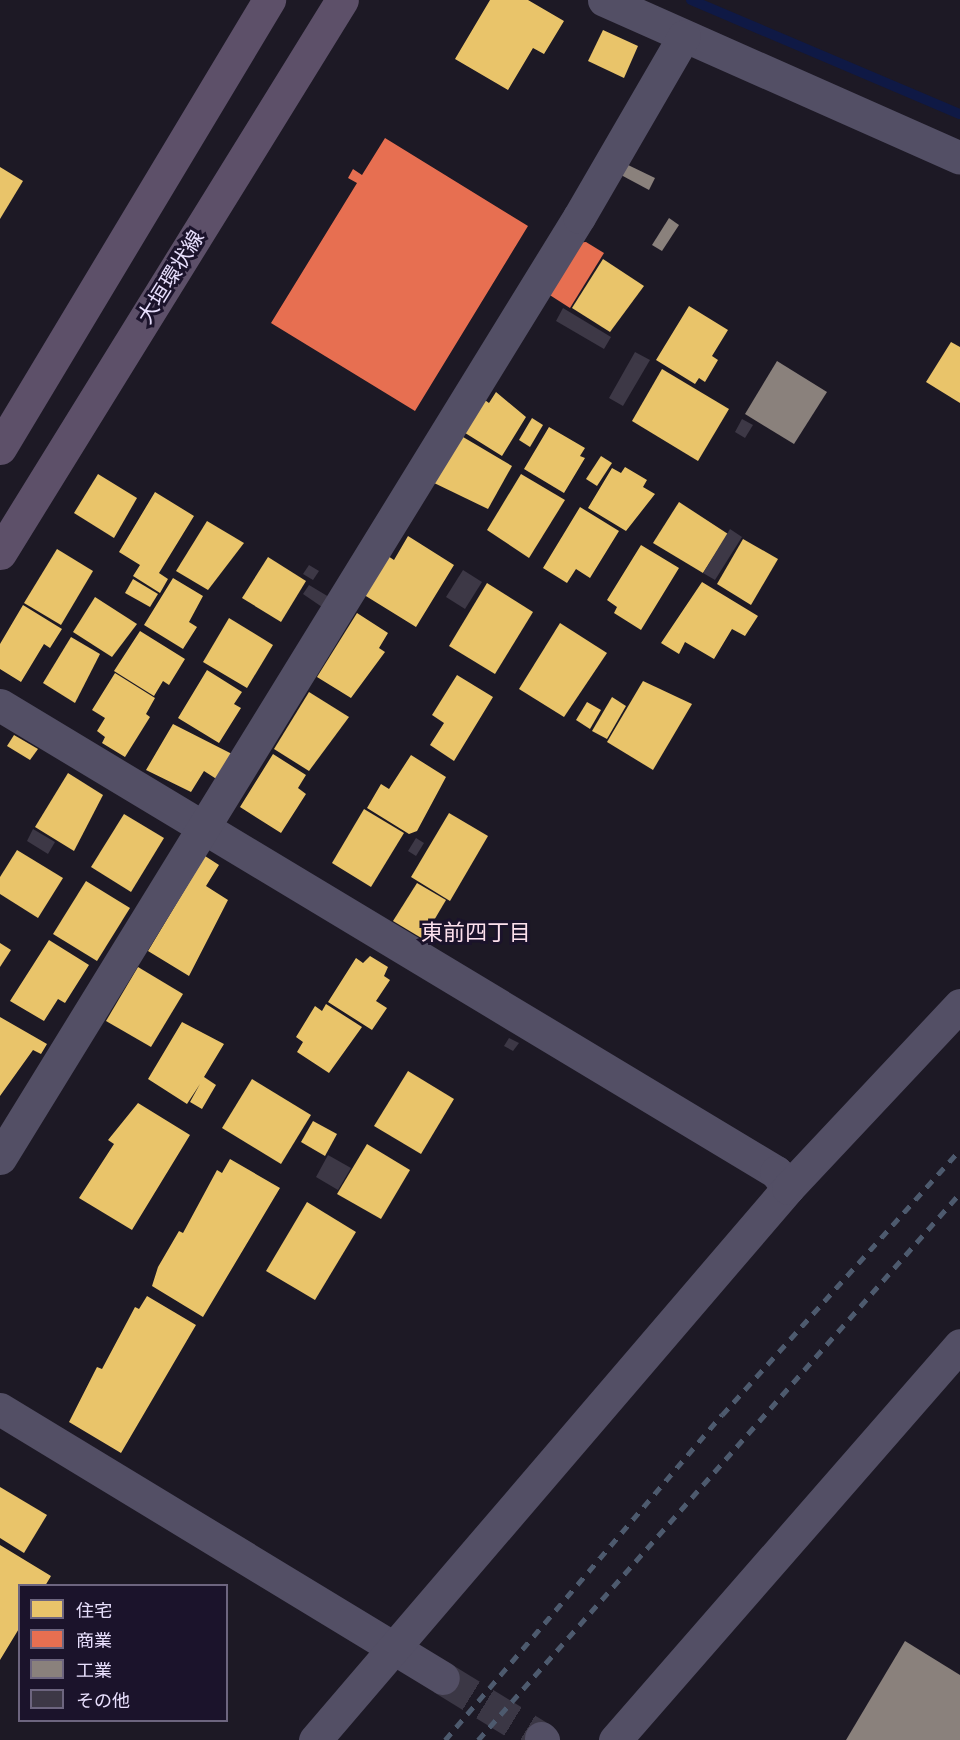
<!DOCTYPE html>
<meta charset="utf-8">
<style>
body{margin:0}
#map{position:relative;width:960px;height:1740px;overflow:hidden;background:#1d1925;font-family:"Roboto Condensed","Noto Sans JP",sans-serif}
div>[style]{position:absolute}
.homes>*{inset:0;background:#e9c46a}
.shops>*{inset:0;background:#e76f51}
.industry>*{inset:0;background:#8a817c}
.stream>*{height:10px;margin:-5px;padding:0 5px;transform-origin:5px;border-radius:5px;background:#0f1945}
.building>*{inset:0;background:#3d3846}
.minor-tunnel>*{height:33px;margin-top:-16.5px;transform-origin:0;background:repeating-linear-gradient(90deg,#3b3745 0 33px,transparent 0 49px)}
.minor>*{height:33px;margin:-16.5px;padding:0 16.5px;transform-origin:16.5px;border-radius:16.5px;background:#534f65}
.major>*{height:33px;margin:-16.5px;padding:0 16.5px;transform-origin:16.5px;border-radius:16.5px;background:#5d5069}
.rail>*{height:4.5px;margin-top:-2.25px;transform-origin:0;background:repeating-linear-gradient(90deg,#4d5a6e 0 9px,transparent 0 17px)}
span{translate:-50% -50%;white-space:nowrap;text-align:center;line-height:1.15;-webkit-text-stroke:6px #1b132b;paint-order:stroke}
.street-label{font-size:21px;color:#e8dffd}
.neighbourhood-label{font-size:22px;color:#fde0ed}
.legend{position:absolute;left:18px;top:1584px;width:210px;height:138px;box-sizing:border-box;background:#1b132b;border:2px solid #6d657f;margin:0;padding:8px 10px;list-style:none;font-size:18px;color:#e8dffd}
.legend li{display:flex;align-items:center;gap:12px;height:30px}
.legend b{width:30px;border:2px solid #6d657f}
</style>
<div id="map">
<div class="homes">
<div style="clip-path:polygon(490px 0,528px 0,564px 21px,544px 54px,533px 48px,508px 90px,455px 59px)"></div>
<div style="clip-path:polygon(603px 30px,638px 46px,624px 78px,588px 61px)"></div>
<div style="clip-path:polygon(0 167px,23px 181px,0 219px)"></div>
<div style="clip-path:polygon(603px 259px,644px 286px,610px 332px,572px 308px)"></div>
<div style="clip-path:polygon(689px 306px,728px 330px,712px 356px,718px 360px,705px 382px,699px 378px,695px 384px,656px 360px)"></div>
<div style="clip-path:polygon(951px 342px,960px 347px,960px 403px,926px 382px)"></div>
<div style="clip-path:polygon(662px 369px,729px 409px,698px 461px,632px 421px)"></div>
<div style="clip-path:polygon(496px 392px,526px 417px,502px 456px,462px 431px,482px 398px,489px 403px)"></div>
<div style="clip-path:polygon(532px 418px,543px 425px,530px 447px,519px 440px)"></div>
<div style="clip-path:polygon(549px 427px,585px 448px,580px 456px,585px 458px,564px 493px,524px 469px)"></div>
<div style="clip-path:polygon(458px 434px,512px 466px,488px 509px,430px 481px)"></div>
<div style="clip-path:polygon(601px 456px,612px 463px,597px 486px,586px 479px)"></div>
<div style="clip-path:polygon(625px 467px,647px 480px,643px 487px,655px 494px,626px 531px,588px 508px,612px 468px,621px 473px)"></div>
<div style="clip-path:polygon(98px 474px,137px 498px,114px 538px,74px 513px)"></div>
<div style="clip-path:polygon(521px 474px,565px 500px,529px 558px,487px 530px)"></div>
<div style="clip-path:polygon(155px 492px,194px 516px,159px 573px,168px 579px,160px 593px,133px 576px,140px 565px,119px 552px)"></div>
<div style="clip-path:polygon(679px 502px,728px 534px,703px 573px,653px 543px)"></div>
<div style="clip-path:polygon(580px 507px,619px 531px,590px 578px,576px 569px,567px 583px,543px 568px)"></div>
<div style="clip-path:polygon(207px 521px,244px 543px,208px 590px,176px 571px)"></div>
<div style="clip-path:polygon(408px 536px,454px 565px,416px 627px,361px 593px,385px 554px,394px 560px)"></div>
<div style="clip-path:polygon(743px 539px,778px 559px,751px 605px,717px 584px)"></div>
<div style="clip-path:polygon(641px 545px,679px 568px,641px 630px,614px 613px,617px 607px,607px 600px)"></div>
<div style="clip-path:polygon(57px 549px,93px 571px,61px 625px,24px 603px)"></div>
<div style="clip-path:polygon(268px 557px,306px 581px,281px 622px,242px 598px)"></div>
<div style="clip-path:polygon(173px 578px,203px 596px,189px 622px,197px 627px,183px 649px,144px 625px)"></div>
<div style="clip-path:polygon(133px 579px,158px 594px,150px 607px,125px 593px)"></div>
<div style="clip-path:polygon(702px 582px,758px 616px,745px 636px,732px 629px,714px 659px,685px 642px,679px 654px,661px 643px)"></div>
<div style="clip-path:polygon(487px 583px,533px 612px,495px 674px,449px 646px)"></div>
<div style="clip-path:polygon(95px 597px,137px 624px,112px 657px,73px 632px)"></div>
<div style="clip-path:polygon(23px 605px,62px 629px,50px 648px,44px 644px,21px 682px,0 669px,0 644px)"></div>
<div style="clip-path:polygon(357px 613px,388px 633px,379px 648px,385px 652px,351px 698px,317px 677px)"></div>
<div style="clip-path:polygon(229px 618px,273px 645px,247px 688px,203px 662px)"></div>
<div style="clip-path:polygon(560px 623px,607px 653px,564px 717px,519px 689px)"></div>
<div style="clip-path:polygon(140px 631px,185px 659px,169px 685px,163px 681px,154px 696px,114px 671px)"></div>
<div style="clip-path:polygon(71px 637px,100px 654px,75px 703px,43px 683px)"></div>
<div style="clip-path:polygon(207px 670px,242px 692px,234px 704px,241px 708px,219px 743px,178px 718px)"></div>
<div style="clip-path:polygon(115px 673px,155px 698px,146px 714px,150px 717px,125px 757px,102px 743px,105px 737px,97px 731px,105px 718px,92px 710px)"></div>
<div style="clip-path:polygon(457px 675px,493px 697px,454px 761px,430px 745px,444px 723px,432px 715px)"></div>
<div style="clip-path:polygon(643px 681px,692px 704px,653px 770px,607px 742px)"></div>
<div style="clip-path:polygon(309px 692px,349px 717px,309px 771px,274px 749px)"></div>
<div style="clip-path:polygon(612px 697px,626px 706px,607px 739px,592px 731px)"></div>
<div style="clip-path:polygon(587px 702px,601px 710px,590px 729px,576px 720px)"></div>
<div style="clip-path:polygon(173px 724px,234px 755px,218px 780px,204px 771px,191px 792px,146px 770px)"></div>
<div style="clip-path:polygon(14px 735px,38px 749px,30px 760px,7px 746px)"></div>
<div style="clip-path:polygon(273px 754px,306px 775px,298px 788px,306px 794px,281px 833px,240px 807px)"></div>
<div style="clip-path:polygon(411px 755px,446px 777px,417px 831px,409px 834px,367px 808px,381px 784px,389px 789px)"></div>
<div style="clip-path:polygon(68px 773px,103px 795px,74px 851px,35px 827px)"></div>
<div style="clip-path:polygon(364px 809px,404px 833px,371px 887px,332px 863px)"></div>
<div style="clip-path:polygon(449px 813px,488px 836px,450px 901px,411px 877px)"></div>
<div style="clip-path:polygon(124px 814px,164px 838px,131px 892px,91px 867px)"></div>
<div style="clip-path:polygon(17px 850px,63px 878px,38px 918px,0 894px,0 877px)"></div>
<div style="clip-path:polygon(205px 856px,219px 865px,206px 886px,228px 900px,189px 976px,148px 951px)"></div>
<div style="clip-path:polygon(86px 881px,130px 908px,97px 961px,53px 934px)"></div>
<div style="clip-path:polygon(417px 883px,446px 900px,423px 939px,393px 921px)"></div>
<div style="clip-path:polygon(49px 940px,89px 965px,65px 1003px,58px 999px,44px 1021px,10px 1001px)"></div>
<div style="clip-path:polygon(0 943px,11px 950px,0 967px)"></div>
<div style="clip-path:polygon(370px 956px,388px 967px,384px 976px,390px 980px,376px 1001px,387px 1008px,372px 1030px,328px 1002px,356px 958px,363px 963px)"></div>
<div style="clip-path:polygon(138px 967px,183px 994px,151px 1047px,106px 1021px)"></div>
<div style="clip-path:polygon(326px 1004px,362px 1027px,329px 1073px,297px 1052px,303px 1042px,296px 1037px,315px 1006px,322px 1011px)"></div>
<div style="clip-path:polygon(0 1017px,47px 1044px,41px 1054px,33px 1050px,0 1096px)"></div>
<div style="clip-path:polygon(182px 1022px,224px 1044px,204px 1077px,216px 1085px,202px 1109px,190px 1102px,200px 1084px,187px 1104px,148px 1079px)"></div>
<div style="clip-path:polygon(408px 1071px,454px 1099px,421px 1154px,374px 1126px)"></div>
<div style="clip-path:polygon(252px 1079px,311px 1115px,281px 1164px,222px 1128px)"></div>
<div style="clip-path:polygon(138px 1103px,190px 1135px,132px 1230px,79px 1198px,114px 1144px,108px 1140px)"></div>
<div style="clip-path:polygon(313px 1121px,337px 1134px,325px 1156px,301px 1142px)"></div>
<div style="clip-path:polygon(367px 1144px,410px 1170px,381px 1219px,337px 1194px)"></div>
<div style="clip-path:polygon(230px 1159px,280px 1188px,203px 1317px,152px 1286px,158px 1267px,179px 1231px,183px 1233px,217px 1170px,222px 1173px)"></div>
<div style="clip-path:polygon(307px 1202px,356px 1232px,315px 1300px,266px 1271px)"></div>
<div style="clip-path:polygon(147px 1296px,196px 1325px,121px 1453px,69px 1422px,97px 1367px,102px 1369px,135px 1307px,139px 1309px)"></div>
<div style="clip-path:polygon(0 1487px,47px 1515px,24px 1553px,0 1538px)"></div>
<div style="clip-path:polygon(0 1545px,51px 1576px,45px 1586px,20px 1586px,20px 1627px,0 1660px)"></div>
</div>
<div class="shops">
<div style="clip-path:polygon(385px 138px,528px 226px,415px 411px,271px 323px,357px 183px,348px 178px,353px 169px,362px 175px)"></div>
<div style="clip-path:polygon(586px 242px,604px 253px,570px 308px,545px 292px,575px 243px)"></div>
</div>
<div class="industry">
<div style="clip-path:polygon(626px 164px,655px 178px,649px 190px,621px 175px)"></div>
<div style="clip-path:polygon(669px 218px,679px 225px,662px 251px,652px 245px)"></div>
<div style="clip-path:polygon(777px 361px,827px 392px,794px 444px,745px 414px)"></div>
<div style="clip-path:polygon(905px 1641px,960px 1675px,960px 1740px,846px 1740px)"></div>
</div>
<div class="stream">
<div style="left:691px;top:0;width:292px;rotate:23deg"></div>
</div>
<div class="building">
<div style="clip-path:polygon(563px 308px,611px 337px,604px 349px,556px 321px)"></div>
<div style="clip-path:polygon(635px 352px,650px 360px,623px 406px,609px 398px)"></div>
<div style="clip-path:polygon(742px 419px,753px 425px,745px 438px,735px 432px)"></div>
<div style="clip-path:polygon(730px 529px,742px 537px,715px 580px,703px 573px)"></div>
<div style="clip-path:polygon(309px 565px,319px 571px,313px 580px,303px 574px)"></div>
<div style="clip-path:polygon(463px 570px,482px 582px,465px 609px,446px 597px)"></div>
<div style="clip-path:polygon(309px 585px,329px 597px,322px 607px,303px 594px)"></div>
<div style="clip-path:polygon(33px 829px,55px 842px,48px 854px,27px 841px)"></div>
<div style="clip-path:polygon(416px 838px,424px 843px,416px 856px,408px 851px)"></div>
<div style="clip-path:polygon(509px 1038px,519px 1043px,513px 1051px,504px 1046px)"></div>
<div style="clip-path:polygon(328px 1155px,351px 1168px,338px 1190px,316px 1177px)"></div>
</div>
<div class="minor-tunnel">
<div style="left:443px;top:1678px;width:115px;rotate:31.5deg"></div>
</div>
<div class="minor">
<div style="left:604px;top:0;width:389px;rotate:23.9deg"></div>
<div style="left:0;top:705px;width:906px;rotate:31.04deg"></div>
<div style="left:776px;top:1172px;width:20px;rotate:53deg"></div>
<div style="left:0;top:1158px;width:1105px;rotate:-58.4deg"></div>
<div style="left:579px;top:217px;width:209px;rotate:-59.9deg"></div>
<div style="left:0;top:1409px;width:518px;rotate:31.27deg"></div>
<div style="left:541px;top:1738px;width:3px;rotate:45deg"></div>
<div style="left:315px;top:1740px;width:727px;rotate:-49.41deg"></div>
<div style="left:788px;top:1188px;width:251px;rotate:-46.8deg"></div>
<div style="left:615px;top:1740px;width:524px;rotate:-48.87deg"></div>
</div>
<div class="major">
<div style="left:0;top:448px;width:523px;rotate:-59.02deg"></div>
<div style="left:0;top:553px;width:650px;rotate:-58.27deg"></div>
</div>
<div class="rail">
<div style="left:445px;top:1740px;width:427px;rotate:-49.6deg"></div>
<div style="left:722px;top:1415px;width:356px;rotate:-48.1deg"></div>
<div style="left:478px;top:1740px;width:729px;rotate:-48.61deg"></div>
</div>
<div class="street-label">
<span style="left:171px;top:277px;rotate:-58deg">大垣環状線</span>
</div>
<div class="neighbourhood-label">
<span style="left:476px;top:933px">東前四丁目</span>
</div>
<ul class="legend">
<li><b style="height:16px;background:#e9c46a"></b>住宅</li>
<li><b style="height:16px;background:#e76f51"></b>商業</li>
<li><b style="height:16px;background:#8a817c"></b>工業</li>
<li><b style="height:16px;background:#3d3846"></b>その他</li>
</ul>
</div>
